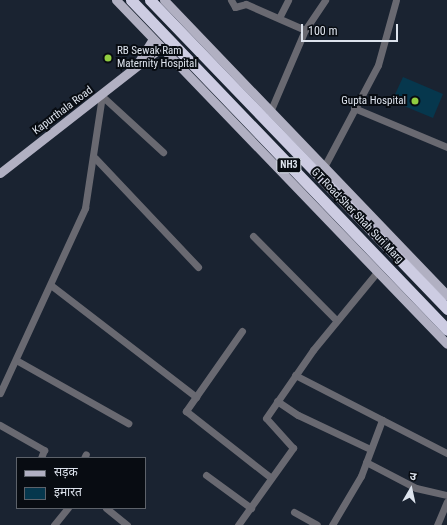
<!DOCTYPE html>
<meta charset="utf-8">
<style>
body{margin:0}
#map{position:relative;width:447px;height:525px;overflow:hidden;background:#1a2331;font-family:"Roboto Condensed","Noto Sans Devanagari",sans-serif}
div>[style]{position:absolute}
.building>*{inset:0;background:#06374d}
.minor>*{height:7px;margin:-3.5px;padding:0 3.5px;transform-origin:3.5px;border-radius:3.5px;background:#696971}
.major>*{height:9px;margin:-4.5px;padding:0 4.5px;transform-origin:4.5px;border-radius:4.5px;background:#b1b0c2}
.highway>*{height:11px;margin:-5.5px;padding:0 5.5px;transform-origin:5.5px;border-radius:5.5px;background:#cdcce2}
.dots>*{width:11px;height:11px;translate:-50% -50%;box-sizing:border-box;border:2px solid #080c12;border-radius:50%}
span{translate:-50% -50%;white-space:nowrap;text-align:center;line-height:1.15;-webkit-text-stroke:4px #080c12;paint-order:stroke}
.shield-label span{padding:1px 3px;background:#080c12;border:1px solid;border-radius:3px;-webkit-text-stroke-width:0}
.shield-label{font-size:10px;color:#dde3ed;font-weight:700}
.poi-label{font-size:11px;color:#dde3ed}
.left{translate:0 -50%;text-align:left}
.right{translate:-100% -50%;text-align:right}
.street-label{font-size:11px;color:#dde3ed}
.legend{position:absolute;left:16px;top:457px;width:130px;height:52px;box-sizing:border-box;background:#080c12;border:1px solid #5d626a;margin:0;padding:5px 7px;list-style:none;font-size:12px;color:#dde3ed}
.legend li{display:flex;align-items:center;gap:8px;height:20px}
.legend b{width:20px;border:1px solid #5d626a}
.north{position:absolute;left:391px;top:469px;width:40px;height:40px;-webkit-text-stroke:3px #080c12;paint-order:stroke;rotate:9deg;font-size:11px;font-weight:700;line-height:16px;text-align:center;color:#dde3ed}
.north::after{content:'';display:block;margin:auto;width:14px;height:18px;background:#dde3ed;clip-path:polygon(50% 0,100% 100%,50% 72%,0 100%)}
.scale{position:absolute;left:301px;top:24px;width:97px;height:18px;box-sizing:border-box;border:2px solid #dde3ed;border-top:0;padding-left:5px;font-size:12px;line-height:14px;white-space:nowrap;color:#dde3ed;-webkit-text-stroke:3px #080c12;paint-order:stroke}
</style>
<div id="map">
<div class="building">
<div style="clip-path:polygon(403px 77px,443px 94px,433px 118px,392px 101px)"></div>
</div>
<div class="minor">
<div style="left:231px;top:0;width:8px;rotate:60deg"></div>
<div style="left:235px;top:7px;width:11px;rotate:-15deg"></div>
<div style="left:246px;top:4px;width:64px;rotate:23.8deg"></div>
<div style="left:279px;top:18px;width:20px;rotate:-63deg"></div>
<div style="left:102px;top:96px;width:83px;rotate:42.6deg"></div>
<div style="left:354px;top:108px;width:101px;rotate:22.8deg"></div>
<div style="left:270px;top:112px;width:89px;rotate:-66.9deg"></div>
<div style="left:305px;top:30px;width:36px;rotate:-56deg"></div>
<div style="left:95px;top:158px;width:150px;rotate:46.6deg"></div>
<div style="left:324px;top:167px;width:115px;rotate:-62.1deg"></div>
<div style="left:378px;top:65px;width:67px;rotate:-74.5deg"></div>
<div style="left:253px;top:236px;width:118px;rotate:45.3deg"></div>
<div style="left:52px;top:286px;width:182px;rotate:37.6deg"></div>
<div style="left:242px;top:331px;width:98px;rotate:125deg"></div>
<div style="left:186px;top:411px;width:108px;rotate:38.2deg"></div>
<div style="left:16px;top:360px;width:129px;rotate:29.4deg"></div>
<div style="left:295px;top:375px;width:171px;rotate:27.2deg"></div>
<div style="left:0;top:393px;width:204px;rotate:-65.3deg"></div>
<div style="left:85px;top:208px;width:113px;rotate:-81.4deg"></div>
<div style="left:277px;top:401px;width:25px;rotate:34deg"></div>
<div style="left:298px;top:415px;width:80px;rotate:25.3deg"></div>
<div style="left:0;top:425px;width:51px;rotate:29.6deg"></div>
<div style="left:44px;top:450px;width:9px;rotate:111deg"></div>
<div style="left:84px;top:458px;width:4px;rotate:-63deg"></div>
<div style="left:366px;top:462px;width:56px;rotate:27.5deg"></div>
<div style="left:416px;top:488px;width:32px;rotate:13deg"></div>
<div style="left:206px;top:475px;width:56px;rotate:36.3deg"></div>
<div style="left:106px;top:508px;width:27px;rotate:39deg"></div>
<div style="left:294px;top:512px;width:26px;rotate:29deg"></div>
<div style="left:54px;top:525px;width:22px;rotate:-51deg"></div>
<div style="left:238px;top:525px;width:95px;rotate:-54.5deg"></div>
<div style="left:293px;top:448px;width:40px;rotate:-132deg"></div>
<div style="left:266px;top:418px;width:83px;rotate:-55.3deg"></div>
<div style="left:313px;top:350px;width:102px;rotate:-50.6deg"></div>
<div style="left:332px;top:525px;width:57px;rotate:-59.4deg"></div>
<div style="left:361px;top:476px;width:60px;rotate:-69.4deg"></div>
<div style="left:437px;top:525px;width:25px;rotate:-67deg"></div>
</div>
<div class="major">
<div style="left:116px;top:0;width:477px;rotate:46.1deg"></div>
<div style="left:164px;top:0;width:409px;rotate:46.2deg"></div>
<div style="left:138px;top:63px;width:28px;rotate:-58deg"></div>
<div style="left:0;top:173px;width:204px;rotate:-38deg"></div>
</div>
<div class="highway">
<div style="left:131px;top:0;width:457px;rotate:46.2deg"></div>
<div style="left:150px;top:0;width:429px;rotate:46.1deg"></div>
</div>
<div class="dots">
<div style="left:108px;top:58px;background:#91cd40"></div>
<div style="left:415px;top:101px;background:#91cd40"></div>
</div>
<div class="shield-label">
<span style="left:289px;top:165px">NH3</span>
</div>
<div class="poi-label">
<span class="left" style="left:117px;top:58px">RB Sewak Ram<br>Maternity Hospital</span>
<span class="right" style="left:406px;top:101px">Gupta Hospital</span>
</div>
<div class="street-label">
<span style="left:63px;top:111px;rotate:-37deg">Kapurthala Road</span>
<span style="left:357px;top:216px;rotate:46deg">GT Road;Sher Shah Suri Marg</span>
</div>
<ul class="legend">
<li><b style="height:5px;background:#b1b0c2"></b>सड़क</li>
<li><b style="height:11px;background:#06374d"></b>इमारत</li>
</ul>
<div class="north">उ</div>
<div class="scale">100 m</div>
</div>
